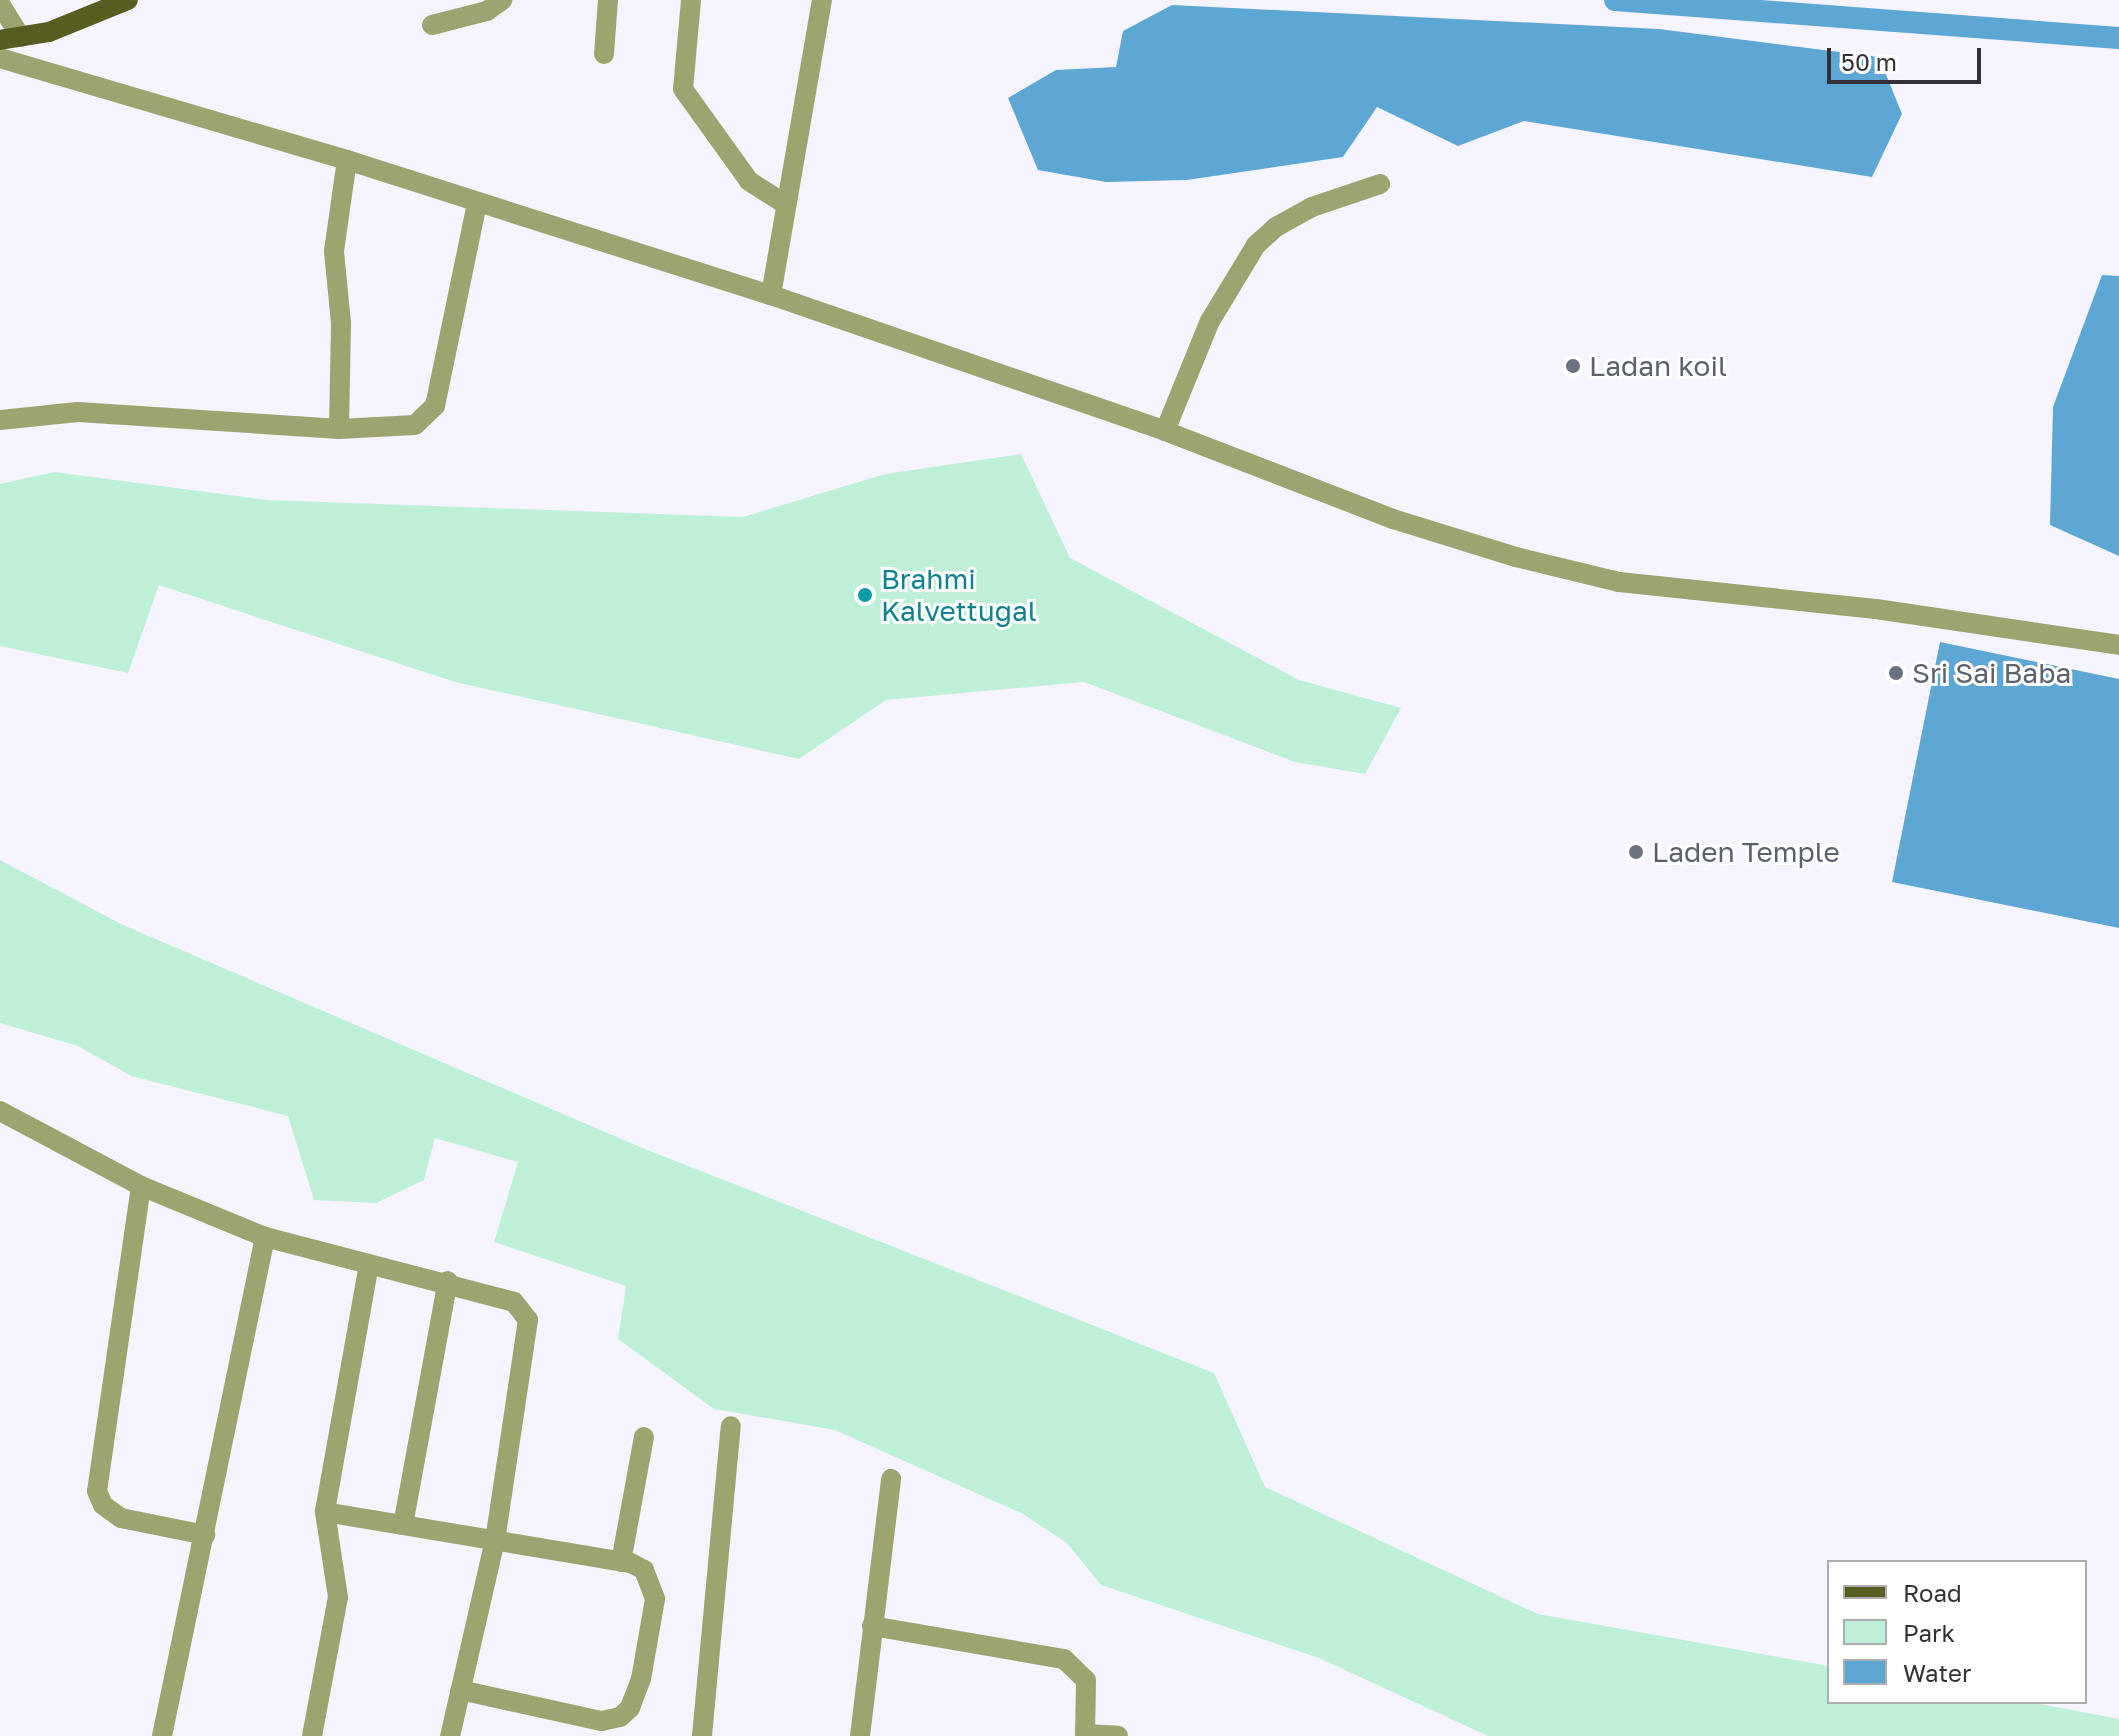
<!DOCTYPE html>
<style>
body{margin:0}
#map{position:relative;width:2119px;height:1736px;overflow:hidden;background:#f6f4ff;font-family:"Golos Text",sans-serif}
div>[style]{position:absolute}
.green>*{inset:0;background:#bef0d8}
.water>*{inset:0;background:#5da7d4}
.canal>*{height:22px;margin:-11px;padding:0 11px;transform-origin:11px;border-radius:11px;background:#5da7d4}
.minor>*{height:20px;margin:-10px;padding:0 10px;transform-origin:10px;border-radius:10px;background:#9ea470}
.major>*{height:20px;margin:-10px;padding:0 10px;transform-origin:10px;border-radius:10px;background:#585d22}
.dots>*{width:22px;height:22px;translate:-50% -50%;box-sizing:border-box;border:4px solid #fff;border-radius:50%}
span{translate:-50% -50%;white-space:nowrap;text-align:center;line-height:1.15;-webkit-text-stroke:6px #fff;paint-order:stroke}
.worship-label{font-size:28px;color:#5b616d}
.left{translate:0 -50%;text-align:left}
.culture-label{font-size:28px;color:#0d838f}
.legend{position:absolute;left:1827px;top:1560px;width:260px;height:144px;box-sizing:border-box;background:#fff;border:2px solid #adadaf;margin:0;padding:10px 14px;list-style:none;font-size:24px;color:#333138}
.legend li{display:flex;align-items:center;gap:16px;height:40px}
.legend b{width:40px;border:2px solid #adadaf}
.scale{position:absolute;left:1827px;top:48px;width:154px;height:36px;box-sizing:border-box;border:4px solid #333138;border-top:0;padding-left:10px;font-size:24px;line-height:28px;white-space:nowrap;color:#333138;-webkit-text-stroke:6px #fff;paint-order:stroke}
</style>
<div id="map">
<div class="green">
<div style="clip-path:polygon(1021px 454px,1070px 558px,1299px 680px,1401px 708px,1365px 774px,1295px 762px,1084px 682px,886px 700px,799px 759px,455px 682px,159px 585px,128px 673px,0 646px,0 484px,54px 472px,268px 500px,743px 517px,885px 474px)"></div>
<div style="clip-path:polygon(0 860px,123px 925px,640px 1147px,1214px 1373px,1265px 1487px,1538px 1614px,1829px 1666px,1829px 1702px,2030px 1702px,2119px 1719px,2119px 1736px,1488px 1736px,1319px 1658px,1101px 1585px,1067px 1543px,1023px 1514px,835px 1430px,714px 1409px,618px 1339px,626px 1286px,494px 1242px,518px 1162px,435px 1138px,424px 1180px,376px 1203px,314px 1200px,288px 1116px,131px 1076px,78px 1046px,0 1023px)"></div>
</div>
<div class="water">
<div style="clip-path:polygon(1172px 5px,1659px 29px,1879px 57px,1902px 114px,1872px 177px,1524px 121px,1458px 146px,1377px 107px,1343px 157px,1187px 180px,1106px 182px,1038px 170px,1008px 98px,1056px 70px,1116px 67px,1123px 31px)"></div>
<div style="clip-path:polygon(2102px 275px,2119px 276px,2119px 556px,2050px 525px,2053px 407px)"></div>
<div style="clip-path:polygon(1940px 642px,2119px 679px,2119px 928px,1892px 882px)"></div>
</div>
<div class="canal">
<div style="left:1615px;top:0;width:505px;rotate:4.31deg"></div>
</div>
<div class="minor">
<div style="left:691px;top:0;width:89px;rotate:95.1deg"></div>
<div style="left:683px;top:89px;width:113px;rotate:54.3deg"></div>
<div style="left:749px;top:181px;width:43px;rotate:32.6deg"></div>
<div style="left:0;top:4px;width:39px;rotate:58deg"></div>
<div style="left:432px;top:25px;width:57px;rotate:-14.3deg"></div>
<div style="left:487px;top:11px;width:19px;rotate:-36deg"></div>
<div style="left:604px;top:54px;width:54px;rotate:-85.8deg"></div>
<div style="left:0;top:58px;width:362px;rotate:16.4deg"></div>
<div style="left:347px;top:160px;width:445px;rotate:17.7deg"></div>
<div style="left:771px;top:295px;width:417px;rotate:19deg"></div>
<div style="left:1165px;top:431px;width:244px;rotate:21.1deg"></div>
<div style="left:1393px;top:519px;width:129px;rotate:17.2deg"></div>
<div style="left:1516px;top:557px;width:106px;rotate:13.6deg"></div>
<div style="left:1619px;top:582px;width:258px;rotate:6deg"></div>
<div style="left:1876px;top:609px;width:246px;rotate:8.4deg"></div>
<div style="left:771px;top:295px;width:299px;rotate:-80.2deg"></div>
<div style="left:0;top:420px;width:78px;rotate:-5.9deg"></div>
<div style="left:78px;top:412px;width:262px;rotate:3.7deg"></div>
<div style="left:339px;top:429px;width:76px;rotate:-3deg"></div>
<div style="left:415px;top:425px;width:28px;rotate:-44deg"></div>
<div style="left:435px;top:406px;width:207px;rotate:-78.3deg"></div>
<div style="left:339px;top:429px;width:106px;rotate:-88.9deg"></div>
<div style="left:341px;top:323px;width:72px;rotate:-95.6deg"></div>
<div style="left:334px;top:251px;width:92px;rotate:-81.9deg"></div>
<div style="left:1165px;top:431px;width:119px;rotate:-67.8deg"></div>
<div style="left:1210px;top:321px;width:89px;rotate:-58.8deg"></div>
<div style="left:1256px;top:245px;width:27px;rotate:-42deg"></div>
<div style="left:1276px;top:227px;width:41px;rotate:-29.1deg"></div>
<div style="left:1312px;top:207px;width:72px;rotate:-18.7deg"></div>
<div style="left:0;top:1111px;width:160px;rotate:28deg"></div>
<div style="left:141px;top:1186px;width:308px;rotate:98.2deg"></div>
<div style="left:97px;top:1491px;width:15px;rotate:67deg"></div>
<div style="left:103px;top:1505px;width:22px;rotate:36deg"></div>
<div style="left:121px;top:1518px;width:86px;rotate:11.4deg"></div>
<div style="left:141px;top:1186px;width:134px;rotate:22.4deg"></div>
<div style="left:369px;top:1264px;width:252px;rotate:100.1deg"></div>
<div style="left:325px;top:1512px;width:310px;rotate:9.5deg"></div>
<div style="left:631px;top:1563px;width:15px;rotate:28deg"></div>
<div style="left:644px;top:1570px;width:31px;rotate:69deg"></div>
<div style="left:655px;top:1599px;width:81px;rotate:99.9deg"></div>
<div style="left:641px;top:1679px;width:31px;rotate:111deg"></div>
<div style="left:630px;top:1708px;width:13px;rotate:138deg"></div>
<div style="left:620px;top:1717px;width:19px;rotate:168deg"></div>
<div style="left:601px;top:1721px;width:144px;rotate:-167.6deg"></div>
<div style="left:403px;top:1525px;width:248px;rotate:-79.6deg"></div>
<div style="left:621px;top:1562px;width:127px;rotate:-79.6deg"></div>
<div style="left:872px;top:1626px;width:195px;rotate:9.8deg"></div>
<div style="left:1064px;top:1659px;width:30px;rotate:44deg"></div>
<div style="left:1086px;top:1680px;width:56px;rotate:91deg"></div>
<div style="left:1085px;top:1734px;width:33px;rotate:3deg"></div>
<div style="left:162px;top:1736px;width:510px;rotate:-78.34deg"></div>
<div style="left:265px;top:1237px;width:257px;rotate:14.6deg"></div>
<div style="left:514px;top:1302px;width:23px;rotate:52deg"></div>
<div style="left:528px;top:1320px;width:222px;rotate:98.5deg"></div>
<div style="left:495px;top:1540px;width:201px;rotate:102.9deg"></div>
<div style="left:312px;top:1736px;width:141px;rotate:-79.4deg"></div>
<div style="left:338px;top:1597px;width:86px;rotate:-98.7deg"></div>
<div style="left:702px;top:1736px;width:311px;rotate:-84.7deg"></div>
<div style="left:860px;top:1736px;width:259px;rotate:-83.1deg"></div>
</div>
<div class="major">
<div style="left:0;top:40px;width:50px;rotate:-9.3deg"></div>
<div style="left:49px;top:32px;width:85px;rotate:-22.1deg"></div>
</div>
<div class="dots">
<div style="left:1573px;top:366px;background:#6b7280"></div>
<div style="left:865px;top:595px;background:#0f9aa8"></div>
<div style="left:1896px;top:673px;background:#6b7280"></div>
<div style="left:1636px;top:852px;background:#6b7280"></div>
</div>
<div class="worship-label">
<span class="left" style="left:1589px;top:366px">Ladan koil</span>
<span class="left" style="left:1912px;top:673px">Sri Sai Baba</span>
<span class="left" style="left:1652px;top:852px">Laden Temple</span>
</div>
<div class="culture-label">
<span class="left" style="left:881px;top:595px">Brahmi<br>Kalvettugal</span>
</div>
<ul class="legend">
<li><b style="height:10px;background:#585d22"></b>Road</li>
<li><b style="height:22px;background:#bef0d8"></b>Park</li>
<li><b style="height:22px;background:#5da7d4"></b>Water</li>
</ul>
<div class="scale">50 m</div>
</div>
